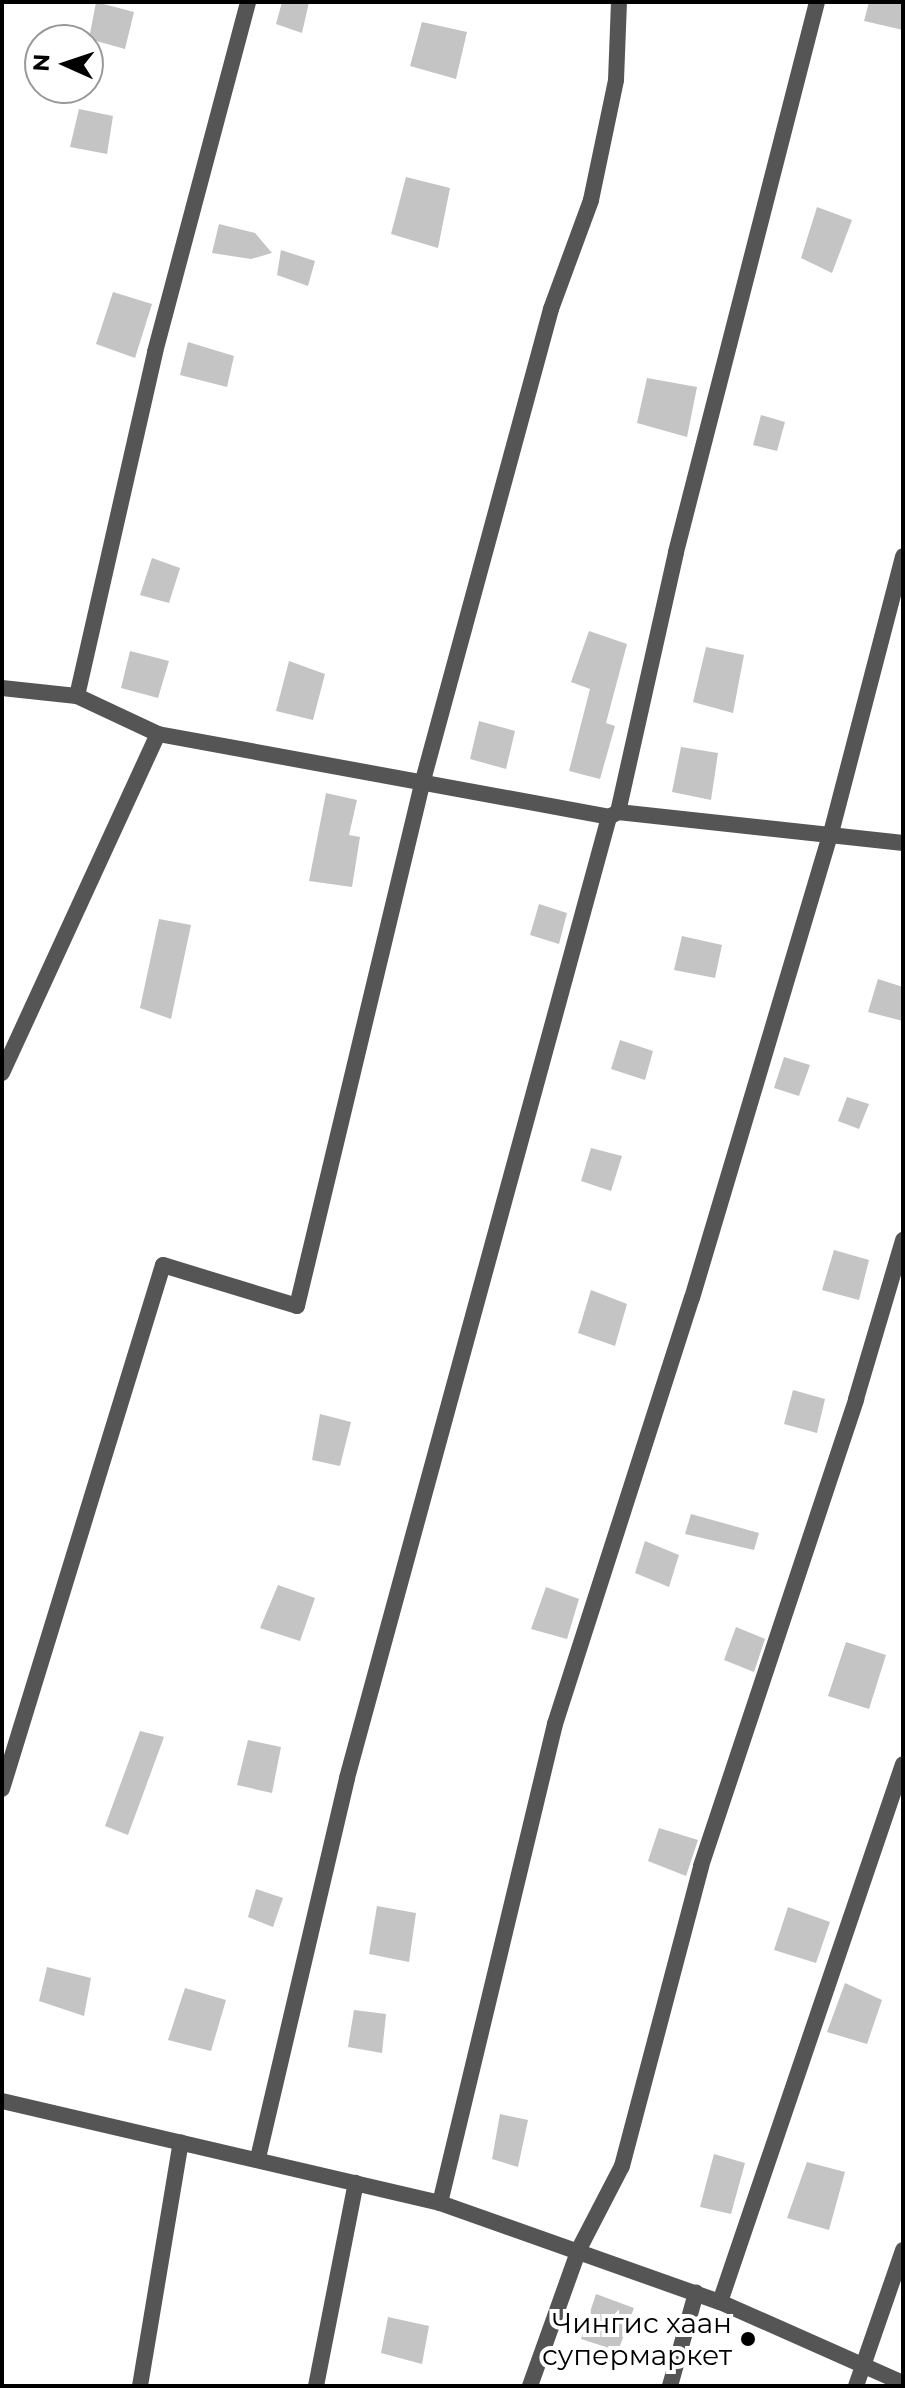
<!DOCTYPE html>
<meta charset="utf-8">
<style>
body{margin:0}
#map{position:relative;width:905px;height:2388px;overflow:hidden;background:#fff;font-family:Montserrat,sans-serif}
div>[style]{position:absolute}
.building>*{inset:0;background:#c4c4c4}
.minor>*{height:16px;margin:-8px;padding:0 8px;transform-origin:8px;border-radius:8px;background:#555}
.dots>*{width:22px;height:22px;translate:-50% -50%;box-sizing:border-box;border:4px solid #fff;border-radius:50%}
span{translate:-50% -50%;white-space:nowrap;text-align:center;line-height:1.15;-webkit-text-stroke:8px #fff;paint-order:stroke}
.poi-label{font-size:28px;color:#000}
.right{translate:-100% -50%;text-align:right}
.frame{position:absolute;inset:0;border:4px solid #000;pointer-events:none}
.north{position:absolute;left:24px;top:24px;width:80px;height:80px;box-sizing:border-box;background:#fff;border:2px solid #999;border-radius:50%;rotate:273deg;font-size:22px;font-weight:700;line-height:32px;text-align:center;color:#000}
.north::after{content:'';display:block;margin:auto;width:28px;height:36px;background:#000;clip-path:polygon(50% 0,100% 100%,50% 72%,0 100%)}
</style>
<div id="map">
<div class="building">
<div style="clip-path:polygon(96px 2px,134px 12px,125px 49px,89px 39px)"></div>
<div style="clip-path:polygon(282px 2px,309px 2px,302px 33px,276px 24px)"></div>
<div style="clip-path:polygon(869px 2px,903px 2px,903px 30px,864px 21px)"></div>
<div style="clip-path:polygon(422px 22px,467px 32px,456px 79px,410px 66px)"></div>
<div style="clip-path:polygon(79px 109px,113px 116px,107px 154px,70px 147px)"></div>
<div style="clip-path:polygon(406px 177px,450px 188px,438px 248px,391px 234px)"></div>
<div style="clip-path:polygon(817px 207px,852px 220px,832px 273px,801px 258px)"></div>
<div style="clip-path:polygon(219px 224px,255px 233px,272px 253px,251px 259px,212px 253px)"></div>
<div style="clip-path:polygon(281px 250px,315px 261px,308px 286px,277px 275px)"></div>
<div style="clip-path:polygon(113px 292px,152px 304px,135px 358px,96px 344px)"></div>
<div style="clip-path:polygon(188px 342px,234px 356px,227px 387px,180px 375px)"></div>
<div style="clip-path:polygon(647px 378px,697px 387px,687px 437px,637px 423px)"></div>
<div style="clip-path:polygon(761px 415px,785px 422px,777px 451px,753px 445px)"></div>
<div style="clip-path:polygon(152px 558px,180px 568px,169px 603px,140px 595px)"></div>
<div style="clip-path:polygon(589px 631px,627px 644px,606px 723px,615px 726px,600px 779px,569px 771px,590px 689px,571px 682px)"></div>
<div style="clip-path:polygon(706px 647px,744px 655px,733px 713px,693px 702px)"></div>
<div style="clip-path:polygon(130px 651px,169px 661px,158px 698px,121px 688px)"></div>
<div style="clip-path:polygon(289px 661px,325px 674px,313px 720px,276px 711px)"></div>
<div style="clip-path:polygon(479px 721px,515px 731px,506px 769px,470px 759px)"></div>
<div style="clip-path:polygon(681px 747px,718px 753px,711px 800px,672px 792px)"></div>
<div style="clip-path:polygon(326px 793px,357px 800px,349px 835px,360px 837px,352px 887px,309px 881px)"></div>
<div style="clip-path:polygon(539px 904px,567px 913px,559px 944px,530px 935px)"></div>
<div style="clip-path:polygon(159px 919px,191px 925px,171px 1019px,140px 1008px)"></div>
<div style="clip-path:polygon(682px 936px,722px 945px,715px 978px,674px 970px)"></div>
<div style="clip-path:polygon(878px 979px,903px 987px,903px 1021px,868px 1012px)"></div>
<div style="clip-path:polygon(620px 1040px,653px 1051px,645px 1080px,611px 1069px)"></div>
<div style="clip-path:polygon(784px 1057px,810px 1065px,799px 1096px,774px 1088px)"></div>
<div style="clip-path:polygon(847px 1097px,869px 1104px,859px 1129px,838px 1121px)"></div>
<div style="clip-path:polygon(591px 1148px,622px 1156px,611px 1191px,581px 1181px)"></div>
<div style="clip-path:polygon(834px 1250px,869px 1260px,859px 1300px,822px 1290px)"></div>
<div style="clip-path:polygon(591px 1290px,627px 1304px,615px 1346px,578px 1333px)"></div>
<div style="clip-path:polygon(793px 1390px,825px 1399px,817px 1433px,784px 1424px)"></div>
<div style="clip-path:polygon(320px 1414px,351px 1422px,340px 1466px,312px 1460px)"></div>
<div style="clip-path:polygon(691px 1514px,759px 1533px,754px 1550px,685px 1534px)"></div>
<div style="clip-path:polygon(645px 1541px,679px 1555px,669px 1587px,635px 1573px)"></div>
<div style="clip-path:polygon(278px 1585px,315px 1598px,300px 1641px,260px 1628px)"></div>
<div style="clip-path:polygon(546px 1587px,579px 1599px,567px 1639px,531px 1629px)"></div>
<div style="clip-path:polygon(736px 1627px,765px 1639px,754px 1672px,724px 1660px)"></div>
<div style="clip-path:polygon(846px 1642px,886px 1655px,869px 1709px,828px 1696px)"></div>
<div style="clip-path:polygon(140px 1731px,164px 1737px,128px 1835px,105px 1826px)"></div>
<div style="clip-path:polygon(248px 1740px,281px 1747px,272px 1793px,237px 1785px)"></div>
<div style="clip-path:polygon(659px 1828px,698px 1840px,686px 1876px,648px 1861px)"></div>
<div style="clip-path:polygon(256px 1889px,283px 1898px,273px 1927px,248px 1917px)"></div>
<div style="clip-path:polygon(377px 1906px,416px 1913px,409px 1962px,369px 1954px)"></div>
<div style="clip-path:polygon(788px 1907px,830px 1922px,816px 1963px,774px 1950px)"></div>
<div style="clip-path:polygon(47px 1967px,91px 1978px,84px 2016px,39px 2001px)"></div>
<div style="clip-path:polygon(845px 1983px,882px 2000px,867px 2044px,827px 2032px)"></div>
<div style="clip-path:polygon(185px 1988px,226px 2000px,211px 2051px,168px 2040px)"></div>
<div style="clip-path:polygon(354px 2010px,386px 2014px,382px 2053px,348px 2047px)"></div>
<div style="clip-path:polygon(500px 2114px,528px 2120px,518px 2167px,492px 2159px)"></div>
<div style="clip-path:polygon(714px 2154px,745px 2163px,731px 2214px,700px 2207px)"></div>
<div style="clip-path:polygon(807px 2162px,845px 2172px,829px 2230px,787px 2218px)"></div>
<div style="clip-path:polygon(596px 2294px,634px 2308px,618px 2351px,581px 2339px)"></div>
<div style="clip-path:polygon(388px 2317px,429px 2326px,422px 2364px,381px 2353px)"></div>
</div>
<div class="minor">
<div style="left:2px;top:688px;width:75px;rotate:6.1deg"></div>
<div style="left:77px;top:696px;width:89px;rotate:25.1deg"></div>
<div style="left:158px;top:734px;width:459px;rotate:10.4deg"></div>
<div style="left:609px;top:817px;width:10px;rotate:-29deg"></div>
<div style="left:618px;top:812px;width:287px;rotate:6.2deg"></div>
<div style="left:77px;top:696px;width:353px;rotate:-77.2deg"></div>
<div style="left:155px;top:352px;width:362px;rotate:-75.1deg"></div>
<div style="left:618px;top:812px;width:266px;rotate:-77.4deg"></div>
<div style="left:676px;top:552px;width:568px;rotate:-75.62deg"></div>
<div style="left:2px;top:1073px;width:373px;rotate:-65.3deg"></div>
<div style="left:2px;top:1789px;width:548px;rotate:-72.92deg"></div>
<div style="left:163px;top:1265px;width:140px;rotate:17deg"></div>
<div style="left:297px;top:1306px;width:537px;rotate:-76.53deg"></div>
<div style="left:422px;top:784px;width:492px;rotate:-74.8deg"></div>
<div style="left:551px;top:309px;width:116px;rotate:-69.8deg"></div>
<div style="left:591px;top:200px;width:123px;rotate:-78.2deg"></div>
<div style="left:616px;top:80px;width:78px;rotate:-87.8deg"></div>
<div style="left:2px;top:2101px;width:450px;rotate:13.1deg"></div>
<div style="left:440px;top:2203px;width:297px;rotate:19.5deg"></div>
<div style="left:720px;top:2302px;width:200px;rotate:23.9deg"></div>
<div style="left:258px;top:2158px;width:390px;rotate:-76.8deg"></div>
<div style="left:347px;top:1778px;width:996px;rotate:-74.75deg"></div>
<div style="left:440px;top:2203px;width:493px;rotate:-76.5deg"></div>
<div style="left:555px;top:1724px;width:447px;rotate:-72.2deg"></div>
<div style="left:692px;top:1298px;width:485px;rotate:-73.4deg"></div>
<div style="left:831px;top:833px;width:286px;rotate:-75.4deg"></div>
<div style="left:720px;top:2302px;width:568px;rotate:-71.21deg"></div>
<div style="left:140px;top:2386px;width:247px;rotate:-80.5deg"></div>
<div style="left:316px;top:2386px;width:207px;rotate:-78.9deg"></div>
<div style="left:530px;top:2386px;width:145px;rotate:-70.3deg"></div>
<div style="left:579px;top:2249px;width:93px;rotate:-62.6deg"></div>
<div style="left:622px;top:2166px;width:310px;rotate:-75.2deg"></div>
<div style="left:701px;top:1866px;width:492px;rotate:-71.6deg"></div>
<div style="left:856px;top:1399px;width:166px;rotate:-73.5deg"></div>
<div style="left:670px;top:2386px;width:97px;rotate:-74.4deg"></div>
<div style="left:856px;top:2386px;width:144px;rotate:-70.9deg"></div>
</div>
<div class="dots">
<div style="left:748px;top:2339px;background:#000"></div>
</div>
<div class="poi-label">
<span class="right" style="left:732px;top:2339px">Чингис хаан<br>супермаркет</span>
</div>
<div class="frame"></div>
<div class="north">N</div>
</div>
